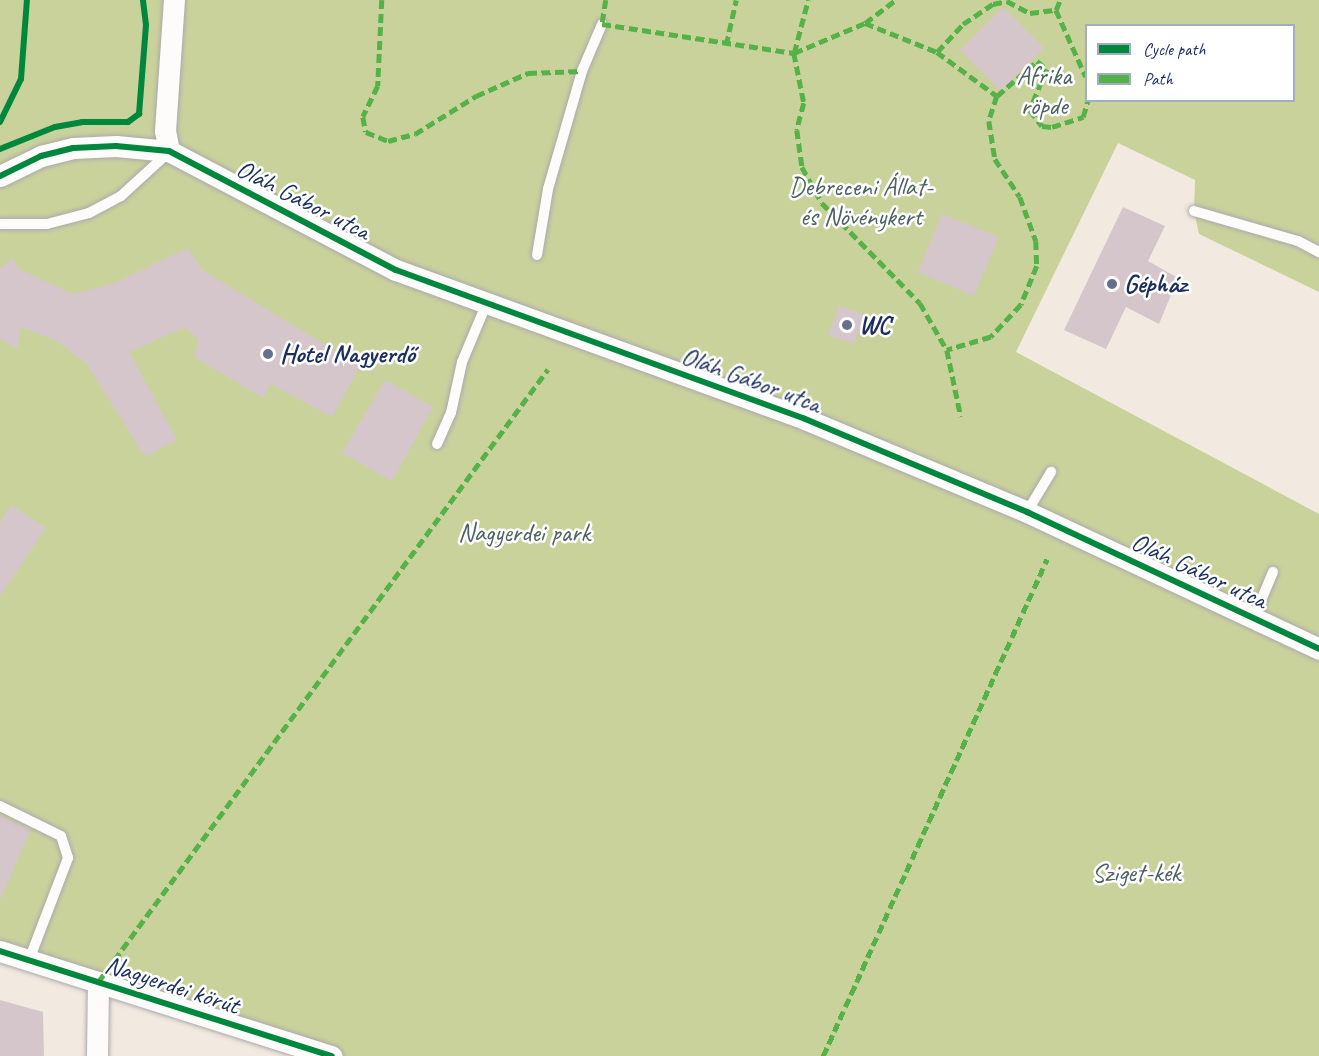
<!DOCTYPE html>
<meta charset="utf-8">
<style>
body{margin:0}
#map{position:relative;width:1319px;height:1056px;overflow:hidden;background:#f2eae1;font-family:Caveat,sans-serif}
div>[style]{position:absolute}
.green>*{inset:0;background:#cad29c}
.building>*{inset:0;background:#d4c6ca}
.roads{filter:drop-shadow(0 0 2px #acaaab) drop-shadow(0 0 2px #acaaab)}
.service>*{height:10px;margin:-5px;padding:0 5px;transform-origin:5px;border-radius:5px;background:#fdfcfa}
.minor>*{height:21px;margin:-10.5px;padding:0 10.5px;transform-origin:10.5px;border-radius:10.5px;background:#fdfcfa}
.quiet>*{height:4.5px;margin-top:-2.25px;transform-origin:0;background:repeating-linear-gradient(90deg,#55b248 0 9px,transparent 0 13.5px)}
.cycleway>*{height:6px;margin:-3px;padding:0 3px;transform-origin:3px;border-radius:3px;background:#00873e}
.dots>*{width:16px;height:16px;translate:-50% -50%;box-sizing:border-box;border:3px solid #fff;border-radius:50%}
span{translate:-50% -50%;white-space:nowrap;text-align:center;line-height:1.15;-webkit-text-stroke:5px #fff;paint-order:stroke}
.park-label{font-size:26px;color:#4d6160}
.street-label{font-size:26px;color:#1b2f5e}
.poi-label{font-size:26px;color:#1b2f5e;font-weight:700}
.left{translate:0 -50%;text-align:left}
.legend{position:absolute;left:1085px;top:24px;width:210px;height:78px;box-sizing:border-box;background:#fff;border:2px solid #a4acbf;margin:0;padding:8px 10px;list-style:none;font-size:18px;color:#1b2f5e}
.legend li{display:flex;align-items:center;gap:12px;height:30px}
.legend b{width:30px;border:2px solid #a4acbf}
</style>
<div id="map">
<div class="green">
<div style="clip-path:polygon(evenodd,0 0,1319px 0,1319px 292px,1199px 234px,1194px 211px,1195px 180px,1118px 143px,1016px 352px,1319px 514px,1319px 1056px,332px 1056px,0 951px,0 0,1086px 26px,1294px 26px,1294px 100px,1086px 100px,1086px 26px)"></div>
</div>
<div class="building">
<div style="clip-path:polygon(1003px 7px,1044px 48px,1001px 91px,960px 50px)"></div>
<div style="clip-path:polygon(1123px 207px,1165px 226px,1148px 261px,1178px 278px,1159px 324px,1126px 307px,1106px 349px,1064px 330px)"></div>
<div style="clip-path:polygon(942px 214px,999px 237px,974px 296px,918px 272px)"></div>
<div style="clip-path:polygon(188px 248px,202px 270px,360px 366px,332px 417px,271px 384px,263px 398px,194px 357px,199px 340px,185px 327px,129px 352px,177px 440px,145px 457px,87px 364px,55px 340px,20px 327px,18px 349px,0 339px,0 268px,14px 258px,18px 269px,73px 294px,112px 284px)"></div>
<div style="clip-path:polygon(839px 306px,865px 315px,854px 344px,828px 335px)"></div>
<div style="clip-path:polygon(385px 380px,433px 407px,392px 481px,342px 453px)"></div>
<div style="clip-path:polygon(11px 505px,46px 528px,0 596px,0 522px)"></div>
<div style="clip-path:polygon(0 816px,31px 829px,0 900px)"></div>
<div style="clip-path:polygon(0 1000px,43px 1012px,44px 1056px,0 1056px)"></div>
</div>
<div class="roads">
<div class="service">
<div style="left:1194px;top:211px;width:108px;rotate:16.1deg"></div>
<div style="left:1298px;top:241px;width:24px;rotate:28deg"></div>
<div style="left:0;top:224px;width:47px"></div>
<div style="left:47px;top:224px;width:43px;rotate:-14.7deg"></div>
<div style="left:89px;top:213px;width:36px;rotate:-28deg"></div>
<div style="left:121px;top:196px;width:65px;rotate:-42.5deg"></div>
<div style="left:537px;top:255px;width:67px;rotate:-80.5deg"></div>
<div style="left:548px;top:189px;width:123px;rotate:-73.9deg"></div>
<div style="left:582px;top:71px;width:51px;rotate:-66.9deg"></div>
<div style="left:437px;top:444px;width:34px;rotate:-66deg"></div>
<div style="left:451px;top:413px;width:52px;rotate:-77.8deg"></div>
<div style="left:462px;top:362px;width:62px;rotate:-67.2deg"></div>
<div style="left:1027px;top:512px;width:47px;rotate:-59deg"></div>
<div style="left:1254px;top:617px;width:49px;rotate:-67.1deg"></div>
<div style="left:0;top:806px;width:68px;rotate:26.2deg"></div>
<div style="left:61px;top:836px;width:23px;rotate:72deg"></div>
<div style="left:68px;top:858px;width:109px;rotate:110.9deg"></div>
</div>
<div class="minor">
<div style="left:169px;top:151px;width:20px;rotate:-101deg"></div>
<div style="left:165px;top:131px;width:131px;rotate:-86.1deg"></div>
<div style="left:0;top:176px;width:46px;rotate:-26deg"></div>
<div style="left:41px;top:156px;width:33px;rotate:-14deg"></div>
<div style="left:73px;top:148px;width:43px;rotate:-2.7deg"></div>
<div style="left:116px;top:146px;width:53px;rotate:5.4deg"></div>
<div style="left:169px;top:151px;width:256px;rotate:27.7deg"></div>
<div style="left:396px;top:270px;width:435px;rotate:20deg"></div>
<div style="left:805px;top:419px;width:241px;rotate:22.7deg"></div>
<div style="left:1027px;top:512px;width:323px;rotate:25.1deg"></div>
<div style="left:0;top:951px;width:348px;rotate:17.6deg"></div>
<div style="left:97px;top:1056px;width:74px;rotate:-89.2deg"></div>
</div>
</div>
<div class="quiet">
<div style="left:382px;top:0;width:86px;rotate:92.7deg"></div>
<div style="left:378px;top:86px;width:34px;rotate:116deg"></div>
<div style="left:363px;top:117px;width:15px;rotate:79deg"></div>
<div style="left:366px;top:132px;width:24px;rotate:22deg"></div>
<div style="left:388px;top:141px;width:28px;rotate:-15deg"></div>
<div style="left:415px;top:134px;width:72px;rotate:-31.9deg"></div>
<div style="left:476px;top:96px;width:57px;rotate:-23.9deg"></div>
<div style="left:528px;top:73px;width:54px;rotate:-2.1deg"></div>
<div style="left:606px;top:0;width:24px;rotate:99deg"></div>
<div style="left:602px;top:24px;width:194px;rotate:8.6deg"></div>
<div style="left:794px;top:53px;width:51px;rotate:78.7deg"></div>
<div style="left:804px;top:103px;width:28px;rotate:105deg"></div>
<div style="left:797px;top:130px;width:37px;rotate:82deg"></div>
<div style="left:802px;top:167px;width:41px;rotate:60.9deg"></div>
<div style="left:822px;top:203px;width:140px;rotate:45.6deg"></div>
<div style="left:920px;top:303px;width:54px;rotate:60.1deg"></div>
<div style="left:947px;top:350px;width:68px;rotate:78.2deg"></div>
<div style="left:1056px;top:10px;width:73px;rotate:65.9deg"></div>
<div style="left:865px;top:23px;width:39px;rotate:-37deg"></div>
<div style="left:726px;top:45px;width:46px;rotate:-77.5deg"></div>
<div style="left:937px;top:52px;width:38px;rotate:-47deg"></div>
<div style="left:963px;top:24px;width:36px;rotate:-34deg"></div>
<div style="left:993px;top:4px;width:14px;rotate:-12deg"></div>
<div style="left:1007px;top:1px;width:26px;rotate:28deg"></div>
<div style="left:1030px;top:13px;width:26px;rotate:-7deg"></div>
<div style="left:1056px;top:10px;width:11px;rotate:-68deg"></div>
<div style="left:794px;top:53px;width:77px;rotate:-22.9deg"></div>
<div style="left:865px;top:23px;width:78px;rotate:21.9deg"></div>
<div style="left:937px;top:52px;width:74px;rotate:36.3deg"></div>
<div style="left:997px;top:96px;width:26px;rotate:108deg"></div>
<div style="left:989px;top:121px;width:38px;rotate:81deg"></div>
<div style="left:995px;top:159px;width:45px;rotate:56.7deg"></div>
<div style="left:1020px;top:197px;width:47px;rotate:70deg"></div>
<div style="left:1036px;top:241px;width:25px;rotate:88deg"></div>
<div style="left:1037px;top:266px;width:42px;rotate:112.3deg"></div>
<div style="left:1021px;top:305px;width:44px;rotate:133.2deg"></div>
<div style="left:991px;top:337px;width:46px;rotate:163.5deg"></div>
<div style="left:794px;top:53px;width:55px;rotate:-75.2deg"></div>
<div style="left:997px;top:96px;width:53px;rotate:-41.2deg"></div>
<div style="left:1037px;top:61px;width:13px;rotate:39deg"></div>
<div style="left:1047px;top:69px;width:44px;rotate:112.5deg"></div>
<div style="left:1030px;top:110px;width:20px;rotate:53deg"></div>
<div style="left:1042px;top:126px;width:10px;rotate:6deg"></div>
<div style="left:1052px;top:127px;width:33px;rotate:-18deg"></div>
<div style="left:1083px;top:117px;width:18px;rotate:-74deg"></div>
<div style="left:98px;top:982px;width:760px;rotate:-53.72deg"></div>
<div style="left:823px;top:1056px;width:545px;rotate:-65.74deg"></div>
</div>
<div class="cycleway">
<div style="left:0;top:122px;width:48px;rotate:-64deg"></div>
<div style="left:21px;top:79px;width:79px;rotate:-85.7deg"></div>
<div style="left:0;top:149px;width:59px;rotate:-21.8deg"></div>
<div style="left:55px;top:127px;width:27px;rotate:-10deg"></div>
<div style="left:82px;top:122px;width:46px"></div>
<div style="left:128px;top:122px;width:14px;rotate:-36deg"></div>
<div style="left:139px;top:114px;width:89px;rotate:-85.5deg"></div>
<div style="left:146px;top:25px;width:25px;rotate:-97deg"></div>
<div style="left:0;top:176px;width:46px;rotate:-26deg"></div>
<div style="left:41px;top:156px;width:33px;rotate:-14deg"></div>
<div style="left:73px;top:148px;width:43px;rotate:-2.7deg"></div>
<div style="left:116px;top:146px;width:53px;rotate:5.4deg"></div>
<div style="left:169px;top:151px;width:256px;rotate:27.7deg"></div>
<div style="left:396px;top:270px;width:435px;rotate:20deg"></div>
<div style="left:805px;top:419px;width:241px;rotate:22.7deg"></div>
<div style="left:1027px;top:512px;width:323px;rotate:25.1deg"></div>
<div style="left:0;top:951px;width:348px;rotate:17.6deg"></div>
</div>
<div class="dots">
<div style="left:1112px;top:284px;background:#66708c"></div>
<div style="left:847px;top:325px;background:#66708c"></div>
<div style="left:268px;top:354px;background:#66708c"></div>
</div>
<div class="park-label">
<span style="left:1044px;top:91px">Afrika<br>röpde</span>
<span style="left:861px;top:202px">Debreceni Állat-<br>és Növénykert</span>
<span style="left:524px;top:533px">Nagyerdei park</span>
<span style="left:1136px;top:873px">Sziget-kék</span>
</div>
<div class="street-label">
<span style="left:303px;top:200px;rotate:27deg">Oláh Gábor utca</span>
<span style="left:751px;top:380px;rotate:20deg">Oláh Gábor utca</span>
<span style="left:1199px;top:571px;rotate:25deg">Oláh Gábor utca</span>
<span style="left:172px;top:985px;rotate:18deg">Nagyerdei körút</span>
</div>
<div class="poi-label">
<span class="left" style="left:1124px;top:284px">Gépház</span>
<span class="left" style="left:859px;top:325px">WC</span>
<span class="left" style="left:280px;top:354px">Hotel Nagyerdő</span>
</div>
<ul class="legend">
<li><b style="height:8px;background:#00873e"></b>Cycle path</li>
<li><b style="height:8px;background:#55b248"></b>Path</li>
</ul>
</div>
